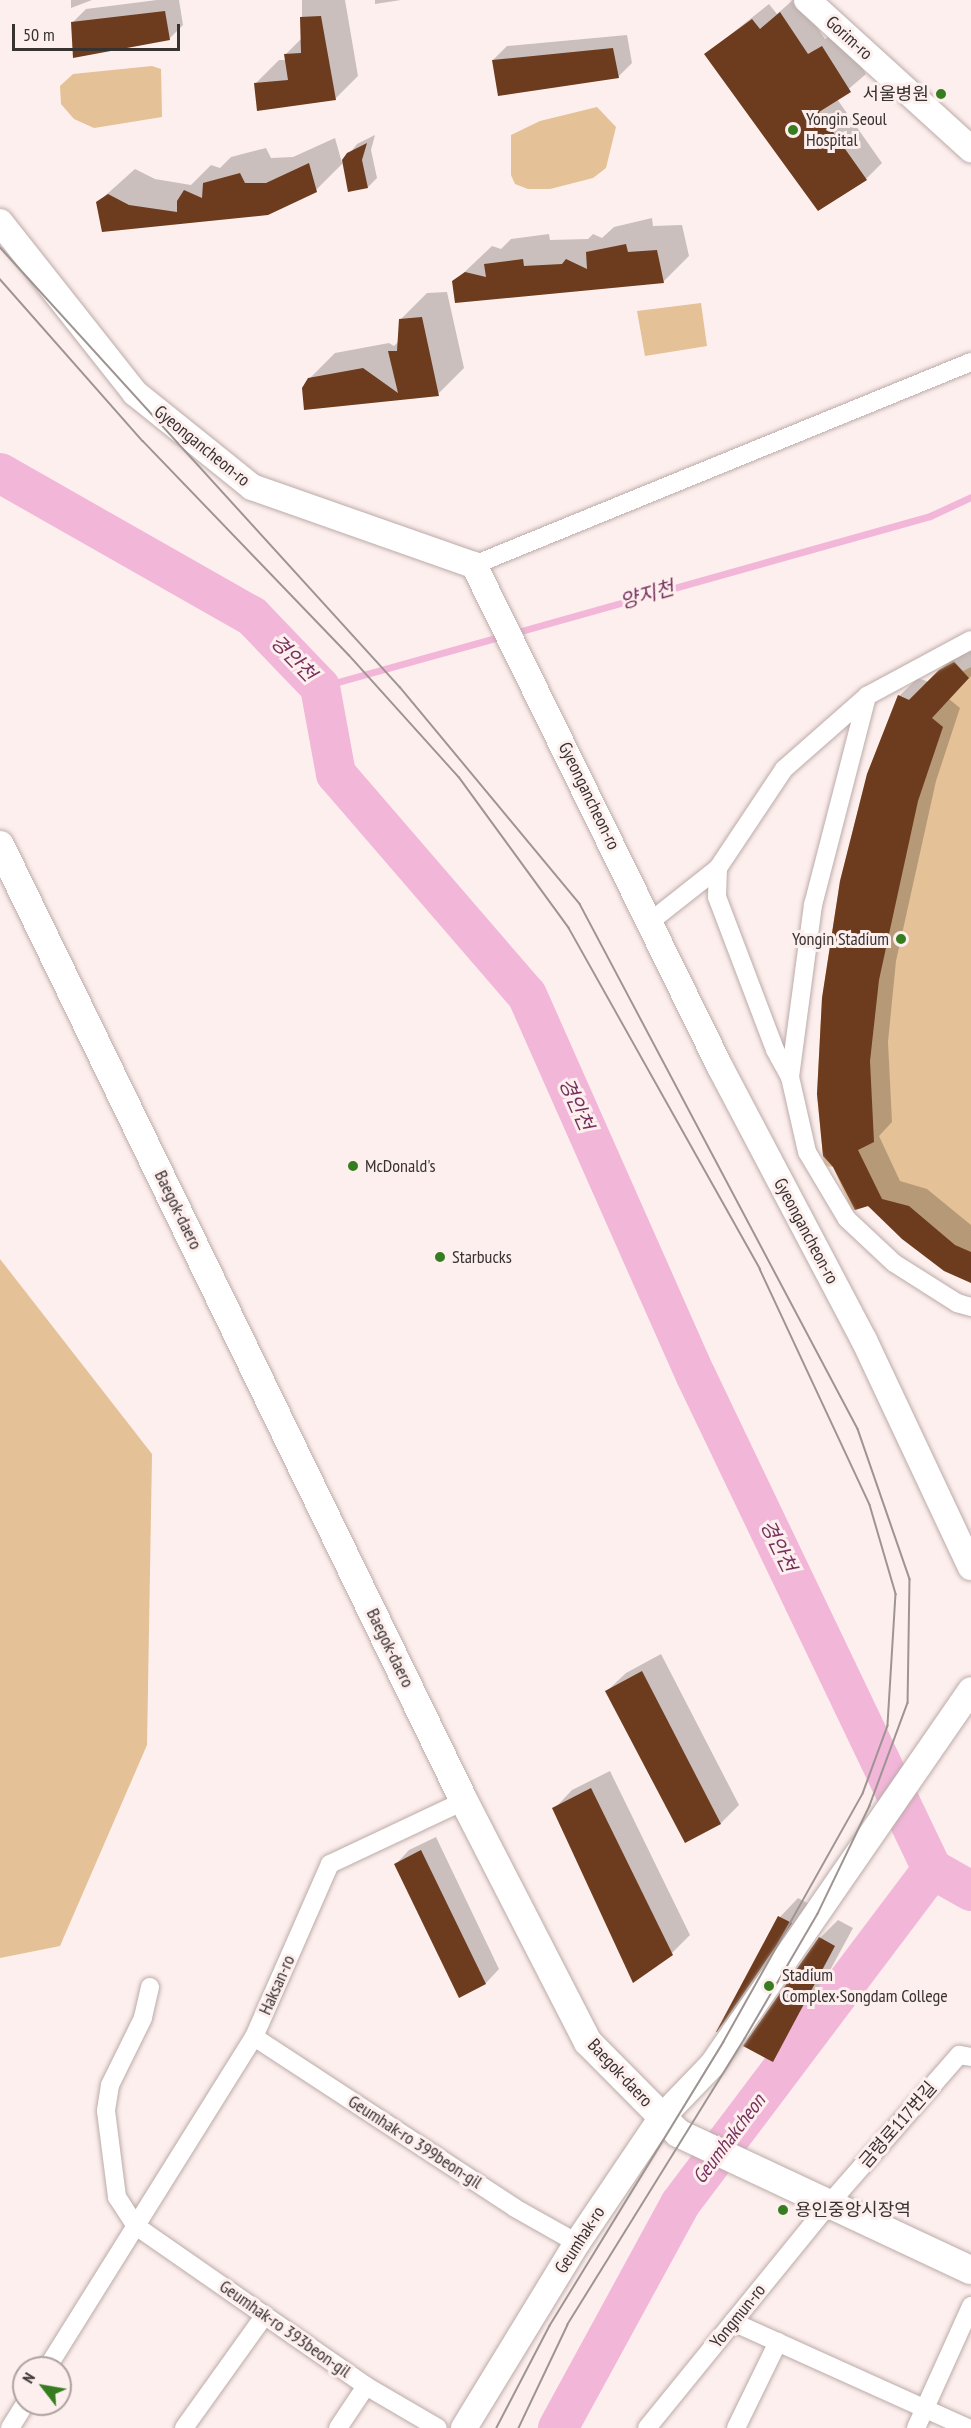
<!DOCTYPE html>
<meta charset="utf-8">
<style>
body{margin:0}
#map{position:relative;width:971px;height:2428px;overflow:hidden;background:#fdefed;font-family:"PT Sans Narrow","Noto Sans KR",sans-serif}
div>[style]{position:absolute}
.green>*{inset:0;background:#e4c197}
.shadow>*{inset:0;background:#0003}
.stream>*{height:7px;margin:-3.5px;padding:0 3.5px;transform-origin:3.5px;border-radius:3.5px;background:#f2b6d9}
.river>*{height:40px;margin:-20px;padding:0 20px;transform-origin:20px;border-radius:20px;background:#f2b6d9}
.building>*{inset:0;background:#6d3b1d}
.roads{filter:drop-shadow(0 0 2px #bbaba9) drop-shadow(0 0 2px #bbaba9)}
.street>*{height:18px;margin:-9px;padding:0 9px;transform-origin:9px;border-radius:9px;background:#fff}
.secondary>*{height:26px;margin:-13px;padding:0 13px;transform-origin:13px;border-radius:13px;background:#fff}
.primary>*{height:28px;margin:-14px;padding:0 14px;transform-origin:14px;border-radius:14px;background:#fff}
.tram>*{height:1.5px;margin:-0.75px;padding:0 0.75px;transform-origin:0.75px;border-radius:0.75px;background:#9e9492}
.dots>*{width:16px;height:16px;translate:-50% -50%;box-sizing:border-box;border:3px solid #fdefed;border-radius:50%}
span{translate:-50% -50%;white-space:nowrap;text-align:center;line-height:1.15;-webkit-text-stroke:6px #fdefed;paint-order:stroke}
.street-label{font-size:18px;color:#383231}
.poi-label{font-size:18px;color:#383231}
.right{translate:-100% -50%;text-align:right}
.left{translate:0 -50%;text-align:left}
.water-label{font-size:20px;color:#75305d;font-style:italic}
.north{position:absolute;left:12px;top:2356px;width:60px;height:60px;box-sizing:border-box;background:#fdefed;border:2px solid #aea3a2;border-radius:50%;rotate:301deg;font-size:16px;font-weight:700;line-height:24px;text-align:center;color:#383231}
.north::after{content:'';display:block;margin:auto;width:21px;height:27px;background:#367d21;clip-path:polygon(50% 0,100% 100%,50% 72%,0 100%)}
.scale{position:absolute;left:12px;top:24px;width:168px;height:27px;box-sizing:border-box;border:3px solid #383231;border-top:0;padding-left:8px;font-size:18px;line-height:21px;white-space:nowrap;color:#383231;-webkit-text-stroke:4px #fdefed;paint-order:stroke}
</style>
<div id="map">
<div class="green">
<div style="clip-path:polygon(152px 66px,161px 69px,162px 117px,94px 128px,74px 119px,61px 104px,60px 86px,73px 74px)"></div>
<div style="clip-path:polygon(597px 107px,616px 127px,606px 168px,593px 178px,550px 189px,528px 189px,515px 184px,511px 175px,511px 135px,540px 121px)"></div>
<div style="clip-path:polygon(701px 303px,707px 346px,645px 356px,637px 311px)"></div>
<div style="clip-path:polygon(951px 658px,963px 671px,971px 667px,971px 1283px,868px 1206px,852px 1211px,833px 1167px,824px 1166px,817px 1094px,822px 998px,840px 881px,867px 774px,898px 695px,909px 700px)"></div>
<div style="clip-path:polygon(0 1259px,152px 1454px,147px 1745px,60px 1946px,0 1958px)"></div>
</div>
<div class="shadow">
<div style="clip-path:polygon(71px 0,92px 0,71px 8px)"></div>
<div style="clip-path:polygon(157px 0,179px 0,183px 25px,169px 39px,72px 23px,86px 9px)"></div>
<div style="clip-path:polygon(302px 0,345px 0,358px 76px,335px 99px,256px 83px,279px 60px,287px 60px,286px 54px,302px 38px)"></div>
<div style="clip-path:polygon(375px 0,401px 0,375px 4px)"></div>
<div style="clip-path:polygon(793px 0,799px 0,825px 39px,838px 31px,866px 74px,837px 99px,882px 163px,866px 179px,706px 54px,769px 4px,777px 14px)"></div>
<div style="clip-path:polygon(627px 35px,632px 63px,618px 77px,493px 60px,507px 46px)"></div>
<div style="clip-path:polygon(375px 135px,371px 150px,377px 178px,368px 187px,344px 162px,316px 190px,104px 230px,97px 203px,135px 169px,155px 179px,191px 185px,211px 165px,220px 168px,231px 157px,266px 148px,271px 158px,293px 157px,335px 138px,342px 163px,357px 144px)"></div>
<div style="clip-path:polygon(652px 218px,653px 226px,682px 225px,689px 256px,663px 282px,454px 282px,492px 246px,501px 249px,511px 239px,549px 234px,550px 240px,588px 239px,593px 234px,602px 238px,614px 227px)"></div>
<div style="clip-path:polygon(447px 292px,464px 368px,438px 394px,306px 409px,309px 379px,335px 353px,389px 343px,394px 346px,399px 341px,401px 319px,427px 293px)"></div>
<div style="clip-path:polygon(971px 646px,971px 676px,949px 699px,960px 708px,936px 781px,896px 961px,888px 1042px,892px 1122px,879px 1136px,900px 1181px,927px 1189px,971px 1225px,971px 1281px,834px 1166px,899px 696px,918px 678px,929px 682px,959px 652px)"></div>
<div style="clip-path:polygon(661px 1654px,739px 1805px,721px 1823px,685px 1841px,607px 1691px,626px 1673px)"></div>
<div style="clip-path:polygon(610px 1771px,690px 1935px,672px 1953px,554px 1809px,572px 1790px)"></div>
<div style="clip-path:polygon(436px 1837px,499px 1969px,486px 1983px,459px 1996px,396px 1864px,409px 1850px)"></div>
<div style="clip-path:polygon(798px 1898px,809px 1904px,735px 2012px,721px 2026px,780px 1917px)"></div>
<div style="clip-path:polygon(838px 1920px,853px 1928px,791px 2042px,773px 2060px,820px 1938px)"></div>
</div>
<div class="stream">
<div style="left:514px;top:633px;width:432px;rotate:-15.7deg"></div>
<div style="left:930px;top:516px;width:45px;rotate:-24.9deg"></div>
<div style="left:320px;top:687px;width:190px;rotate:-15.6deg"></div>
</div>
<div class="river">
<div style="left:0;top:473px;width:290px;rotate:29.6deg"></div>
<div style="left:252px;top:616px;width:98px;rotate:46.2deg"></div>
<div style="left:320px;top:687px;width:88px;rotate:79.6deg"></div>
<div style="left:336px;top:774px;width:292px;rotate:49.2deg"></div>
<div style="left:527px;top:995px;width:417px;rotate:66.1deg"></div>
<div style="left:696px;top:1376px;width:547px;rotate:64.42deg"></div>
<div style="left:932px;top:1869px;width:45px;rotate:29.4deg"></div>
<div style="left:558px;top:2428px;width:255px;rotate:-61.4deg"></div>
<div style="left:680px;top:2204px;width:419px;rotate:-53deg"></div>
</div>
<div class="building">
<div style="clip-path:polygon(165px 11px,170px 40px,73px 58px,71px 22px)"></div>
<div style="clip-path:polygon(780px 12px,808px 54px,822px 46px,851px 92px,819px 112px,867px 180px,818px 211px,704px 54px,752px 19px,760px 29px)"></div>
<div style="clip-path:polygon(321px 16px,336px 100px,257px 111px,254px 83px,288px 80px,284px 54px,301px 53px,300px 17px)"></div>
<div style="clip-path:polygon(613px 48px,619px 78px,498px 96px,492px 60px)"></div>
<div style="clip-path:polygon(367px 143px,362px 160px,368px 188px,348px 192px,342px 160px,347px 153px)"></div>
<div style="clip-path:polygon(309px 163px,317px 192px,268px 215px,102px 232px,96px 202px,108px 194px,129px 205px,177px 212px,177px 201px,184px 190px,202px 198px,203px 183px,240px 173px,245px 183px,266px 183px)"></div>
<div style="clip-path:polygon(626px 244px,628px 252px,657px 250px,664px 283px,455px 303px,452px 281px,465px 272px,486px 277px,484px 264px,523px 259px,524px 266px,562px 264px,566px 259px,587px 269px,586px 252px)"></div>
<div style="clip-path:polygon(422px 317px,439px 396px,304px 410px,302px 388px,308px 378px,363px 368px,398px 393px,388px 351px,397px 351px,399px 319px)"></div>
<div style="clip-path:polygon(954px 662px,969px 678px,932px 718px,943px 727px,918px 801px,879px 980px,870px 1061px,874px 1142px,858px 1150px,882px 1199px,909px 1206px,955px 1245px,971px 1252px,971px 1283px,944px 1271px,902px 1239px,868px 1206px,855px 1210px,833px 1167px,823px 1156px,817px 1094px,822px 998px,840px 881px,867px 774px,898px 695px,909px 700px,939px 670px)"></div>
<div style="clip-path:polygon(642px 1671px,721px 1824px,685px 1843px,605px 1691px)"></div>
<div style="clip-path:polygon(591px 1788px,673px 1955px,633px 1983px,552px 1808px)"></div>
<div style="clip-path:polygon(421px 1850px,486px 1984px,459px 1998px,394px 1864px)"></div>
<div style="clip-path:polygon(778px 1916px,792px 1923px,717px 2032px,716px 2032px)"></div>
<div style="clip-path:polygon(819px 1937px,835px 1946px,773px 2062px,743px 2046px)"></div>
</div>
<div class="roads">
<div class="street">
<div style="left:474px;top:565px;width:537px;rotate:-22.22deg"></div>
<div style="left:718px;top:868px;width:119px;rotate:-56.3deg"></div>
<div style="left:784px;top:769px;width:111px;rotate:-41.3deg"></div>
<div style="left:867px;top:696px;width:118px;rotate:-28.3deg"></div>
<div style="left:651px;top:921px;width:85px;rotate:-38.3deg"></div>
<div style="left:718px;top:868px;width:29px;rotate:92deg"></div>
<div style="left:717px;top:897px;width:164px;rotate:69.2deg"></div>
<div style="left:775px;top:1050px;width:31px;rotate:61deg"></div>
<div style="left:790px;top:1077px;width:77px;rotate:77.2deg"></div>
<div style="left:807px;top:1152px;width:78px;rotate:59.2deg"></div>
<div style="left:847px;top:1219px;width:64px;rotate:43.1deg"></div>
<div style="left:894px;top:1263px;width:75px;rotate:32.4deg"></div>
<div style="left:957px;top:1303px;width:15px;rotate:16deg"></div>
<div style="left:790px;top:1077px;width:174px;rotate:-82.4deg"></div>
<div style="left:813px;top:905px;width:216px;rotate:-75.5deg"></div>
<div style="left:150px;top:1987px;width:32px;rotate:103deg"></div>
<div style="left:143px;top:2018px;width:75px;rotate:116.2deg"></div>
<div style="left:110px;top:2085px;width:26px;rotate:99deg"></div>
<div style="left:106px;top:2111px;width:87px;rotate:82.7deg"></div>
<div style="left:117px;top:2197px;width:35px;rotate:57deg"></div>
<div style="left:136px;top:2226px;width:280px;rotate:34.8deg"></div>
<div style="left:366px;top:2386px;width:83px;rotate:30.3deg"></div>
<div style="left:254px;top:2037px;width:312px;rotate:33.2deg"></div>
<div style="left:515px;top:2208px;width:71px;rotate:29.4deg"></div>
<div style="left:733px;top:2322px;width:258px;rotate:24.3deg"></div>
<div style="left:47px;top:2368px;width:390px;rotate:-58deg"></div>
<div style="left:254px;top:2037px;width:189px;rotate:-66.3deg"></div>
<div style="left:330px;top:1864px;width:148px;rotate:-25.2deg"></div>
<div style="left:10px;top:2428px;width:28px;rotate:-58deg"></div>
<div style="left:184px;top:2428px;width:139px;rotate:-54.4deg"></div>
<div style="left:338px;top:2428px;width:50px;rotate:-56.3deg"></div>
<div style="left:647px;top:2428px;width:289px;rotate:-50.9deg"></div>
<div style="left:829px;top:2204px;width:198px;rotate:-48.9deg"></div>
<div style="left:959px;top:2055px;width:12px;rotate:9deg"></div>
<div style="left:736px;top:2428px;width:96px;rotate:-64deg"></div>
<div style="left:916px;top:2428px;width:134px;rotate:-65.7deg"></div>
</div>
<div class="secondary">
<div style="left:807px;top:0;width:222px;rotate:42.3deg"></div>
<div style="left:0;top:222px;width:218px;rotate:51.7deg"></div>
<div style="left:135px;top:393px;width:150px;rotate:38.8deg"></div>
<div style="left:252px;top:487px;width:235px;rotate:19.4deg"></div>
<div style="left:474px;top:565px;width:559px;rotate:63.89deg"></div>
<div style="left:720px;top:1067px;width:309px;rotate:62.2deg"></div>
<div style="left:864px;top:1340px;width:251px;rotate:64.8deg"></div>
<div style="left:464px;top:2428px;width:217px;rotate:-58.6deg"></div>
<div style="left:577px;top:2243px;width:152px;rotate:-56deg"></div>
<div style="left:662px;top:2117px;width:74px;rotate:-46.1deg"></div>
<div style="left:713px;top:2064px;width:454px;rotate:-55.4deg"></div>
</div>
<div class="primary">
<div style="left:0;top:845px;width:1063px;rotate:64.11deg"></div>
<div style="left:464px;top:1801px;width:271px;rotate:62.8deg"></div>
<div style="left:588px;top:2042px;width:128px;rotate:45.3deg"></div>
<div style="left:678px;top:2133px;width:323px;rotate:25.1deg"></div>
</div>
</div>
<div class="tram">
<div style="left:0;top:247px;width:595px;rotate:47.73deg"></div>
<div style="left:400px;top:687px;width:282px;rotate:50.3deg"></div>
<div style="left:580px;top:904px;width:594px;rotate:62.1deg"></div>
<div style="left:858px;top:1429px;width:159px;rotate:70.9deg"></div>
<div style="left:910px;top:1579px;width:124px;rotate:90.9deg"></div>
<div style="left:908px;top:1703px;width:110px;rotate:110.3deg"></div>
<div style="left:870px;top:1806px;width:120px;rotate:115.7deg"></div>
<div style="left:818px;top:1914px;width:145px;rotate:120.3deg"></div>
<div style="left:745px;top:2039px;width:336px;rotate:121.8deg"></div>
<div style="left:568px;top:2325px;width:114px;rotate:115.4deg"></div>
<div style="left:0;top:279px;width:216px;rotate:48.6deg"></div>
<div style="left:143px;top:441px;width:297px;rotate:46.1deg"></div>
<div style="left:349px;top:655px;width:164px;rotate:48deg"></div>
<div style="left:459px;top:777px;width:187px;rotate:53.9deg"></div>
<div style="left:569px;top:928px;width:391px;rotate:60.7deg"></div>
<div style="left:760px;top:1269px;width:260px;rotate:65deg"></div>
<div style="left:870px;top:1505px;width:93px;rotate:73.7deg"></div>
<div style="left:896px;top:1594px;width:132px;rotate:93.5deg"></div>
<div style="left:888px;top:1726px;width:72px;rotate:110.2deg"></div>
<div style="left:863px;top:1794px;width:284px;rotate:119.3deg"></div>
<div style="left:724px;top:2042px;width:333px;rotate:121.5deg"></div>
<div style="left:550px;top:2326px;width:115px;rotate:117.5deg"></div>
</div>
<div class="dots">
<div style="left:941px;top:94px;background:#367d21"></div>
<div style="left:793px;top:130px;background:#367d21"></div>
<div style="left:901px;top:939px;background:#367d21"></div>
<div style="left:353px;top:1166px;background:#367d21"></div>
<div style="left:440px;top:1257px;background:#367d21"></div>
<div style="left:769px;top:1986px;background:#367d21"></div>
<div style="left:783px;top:2210px;background:#367d21"></div>
</div>
<div class="street-label">
<span style="left:849px;top:38px;rotate:42deg">Gorim-ro</span>
<span style="left:202px;top:446px;rotate:39deg">Gyeongancheon-ro</span>
<span style="left:589px;top:796px;rotate:64deg">Gyeongancheon-ro</span>
<span style="left:178px;top:1210px;rotate:64deg">Baegok-daero</span>
<span style="left:806px;top:1231px;rotate:62deg">Gyeongancheon-ro</span>
<span style="left:390px;top:1648px;rotate:64deg">Baegok-daero</span>
<span style="left:277px;top:1985px;rotate:-66deg">Haksan-ro</span>
<span style="left:620px;top:2073px;rotate:47deg">Baegok-daero</span>
<span style="left:898px;top:2125px;rotate:-49deg">금령로117번길</span>
<span style="left:415px;top:2142px;rotate:33deg">Geumhak-ro 399beon-gil</span>
<span style="left:580px;top:2240px;rotate:-57deg">Geumhak-ro</span>
<span style="left:738px;top:2316px;rotate:-51deg">Yongmun-ro</span>
<span style="left:285px;top:2329px;rotate:35deg">Geumhak-ro 393beon-gil</span>
</div>
<div class="poi-label">
<span class="right" style="left:929px;top:94px">서울병원</span>
<span class="left" style="left:806px;top:130px">Yongin Seoul<br>Hospital</span>
<span class="right" style="left:889px;top:939px">Yongin Stadium</span>
<span class="left" style="left:365px;top:1166px">McDonald's</span>
<span class="left" style="left:452px;top:1257px">Starbucks</span>
<span class="left" style="left:782px;top:1986px">Stadium<br>Complex·Songdam College</span>
<span class="left" style="left:795px;top:2210px">용인중앙시장역</span>
</div>
<div class="water-label">
<span style="left:647px;top:595px;rotate:-16deg">양지천</span>
<span style="left:293px;top:658px;rotate:46deg">경안천</span>
<span style="left:576px;top:1104px;rotate:66deg">경안천</span>
<span style="left:778px;top:1546px;rotate:64deg">경안천</span>
<span style="left:729px;top:2139px;rotate:-53deg">Geumhakcheon</span>
</div>
<div class="north">N</div>
<div class="scale">50 m</div>
</div>
